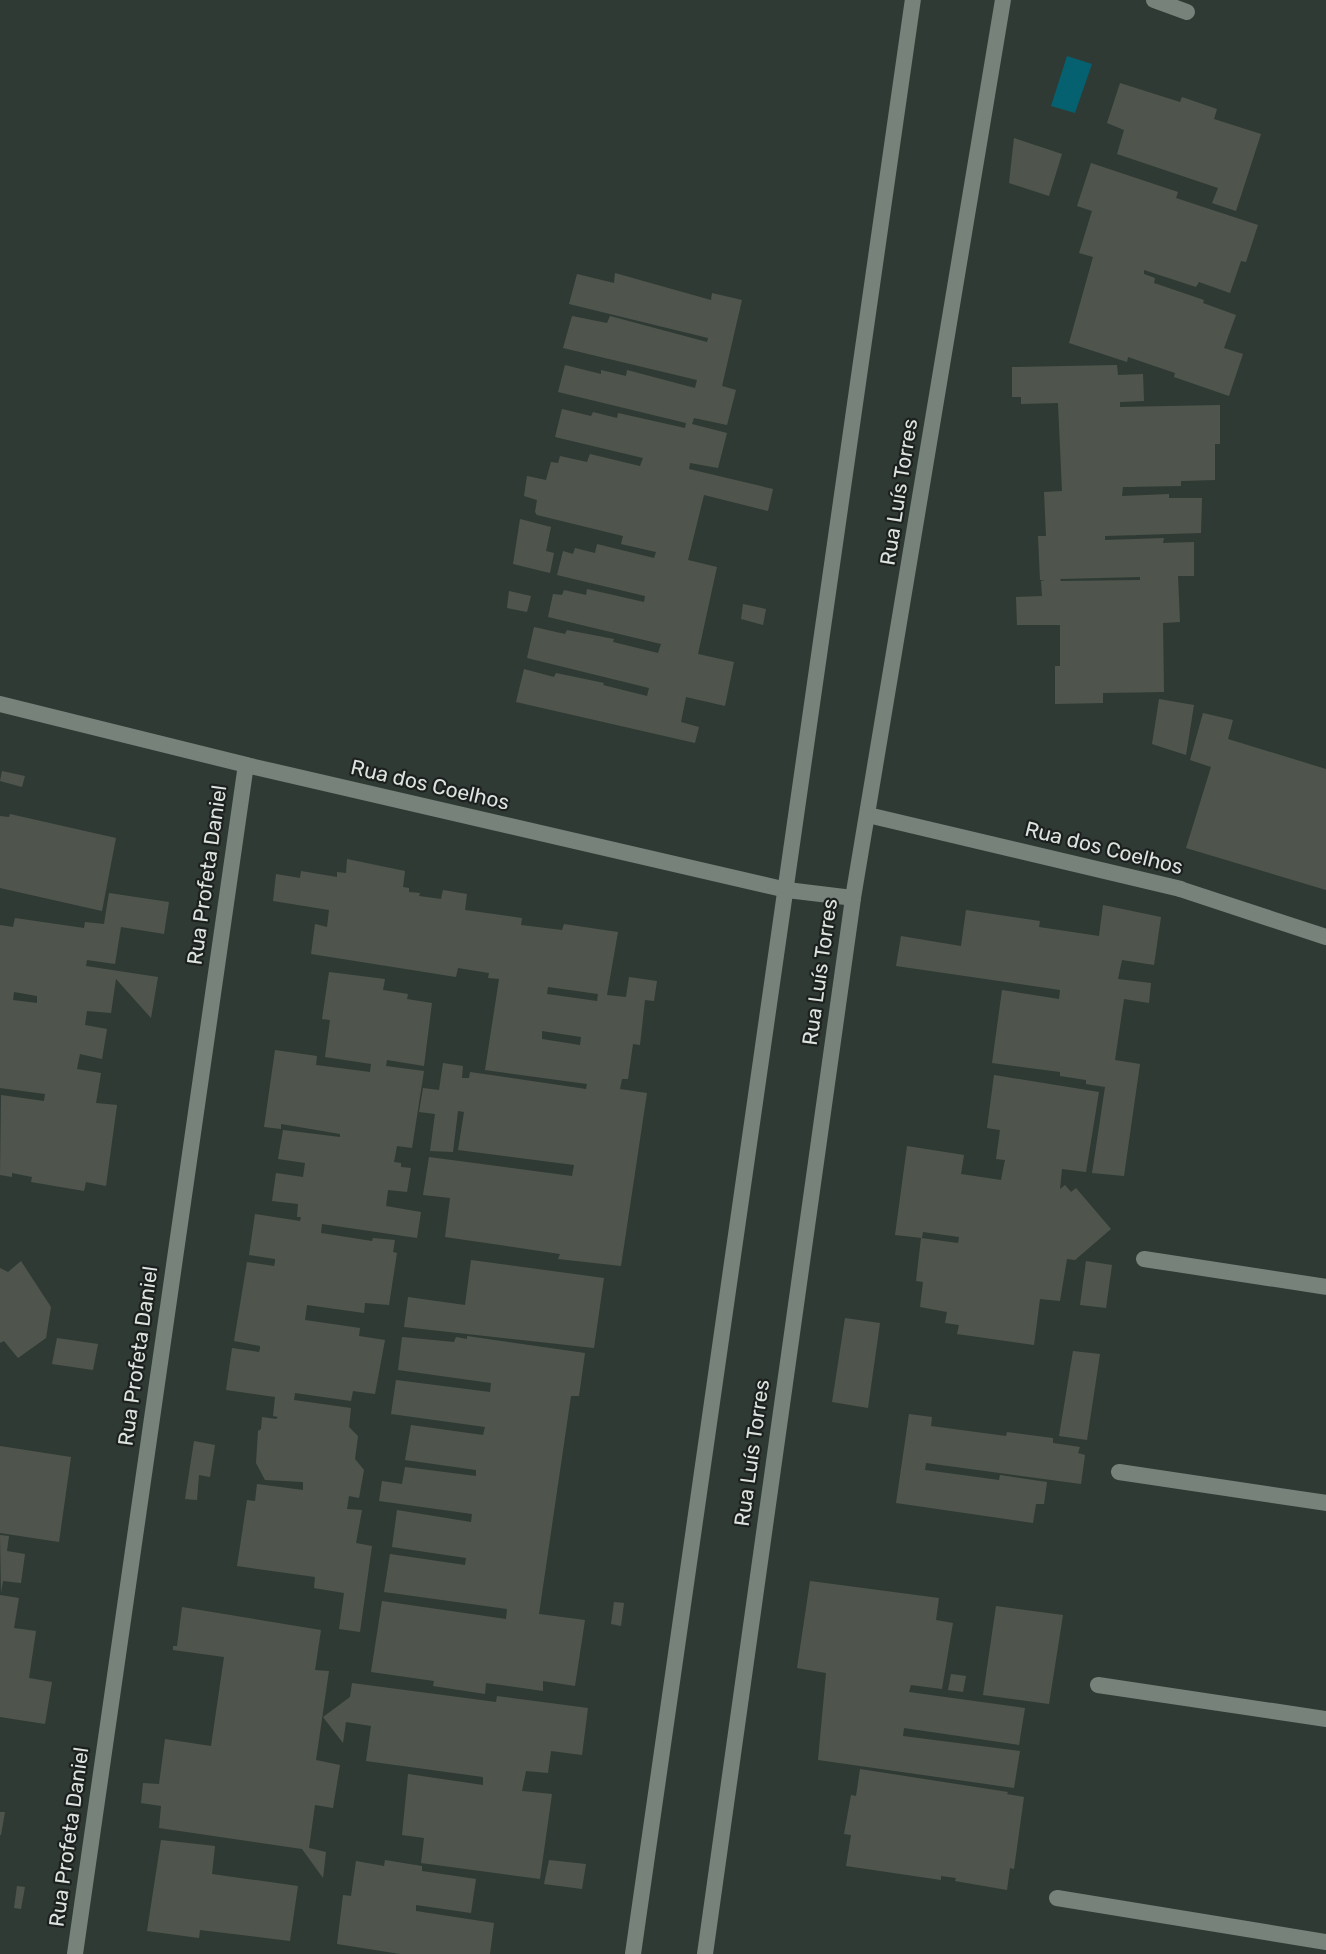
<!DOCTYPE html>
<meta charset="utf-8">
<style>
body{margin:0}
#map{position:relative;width:1326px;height:1954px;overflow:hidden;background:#303a35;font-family:Rubik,sans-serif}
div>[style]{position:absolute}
.water>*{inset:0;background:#05616f}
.building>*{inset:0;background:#4f554c}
.service>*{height:16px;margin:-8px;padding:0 8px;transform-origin:8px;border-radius:8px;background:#77827b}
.minor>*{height:16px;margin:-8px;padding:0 8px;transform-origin:8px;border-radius:8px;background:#77827b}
span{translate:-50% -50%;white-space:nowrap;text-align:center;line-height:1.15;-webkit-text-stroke:4.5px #1c201e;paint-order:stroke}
.street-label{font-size:21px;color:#dde3df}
</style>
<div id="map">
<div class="water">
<div style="clip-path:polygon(1067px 56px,1092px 64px,1075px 113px,1051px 106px)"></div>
</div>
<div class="building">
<div style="clip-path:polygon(1120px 83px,1180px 102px,1182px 97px,1217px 109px,1214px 119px,1261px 134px,1236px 211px,1212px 203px,1218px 188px,1117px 154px,1124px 130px,1107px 123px)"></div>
<div style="clip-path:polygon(1014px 138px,1062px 154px,1049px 196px,1009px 183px)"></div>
<div style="clip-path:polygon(1091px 163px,1178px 192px,1176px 198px,1258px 225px,1246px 262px,1241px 261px,1230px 293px,1199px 282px,1196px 287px,1144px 270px,1144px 274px,1155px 278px,1154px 283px,1204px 300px,1203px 303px,1236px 315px,1224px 348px,1243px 354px,1229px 396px,1174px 377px,1175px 373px,1128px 357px,1127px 362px,1069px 343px,1093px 257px,1079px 253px,1092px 211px,1077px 206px)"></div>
<div style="clip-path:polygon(615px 273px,711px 300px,712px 293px,742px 300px,722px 386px,736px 390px,727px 425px,694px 418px,692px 424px,727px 433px,718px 468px,690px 463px,689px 469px,773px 489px,768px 511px,704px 495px,688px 560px,717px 567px,698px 654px,734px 662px,725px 706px,686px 697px,681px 722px,699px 727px,695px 743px,516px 702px,524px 669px,554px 677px,556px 673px,604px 683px,603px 685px,647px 696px,649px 688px,527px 658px,534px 627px,565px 634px,567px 630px,614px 639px,613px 642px,658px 653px,661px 644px,548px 617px,553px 594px,562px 595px,564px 590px,586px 595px,587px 589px,644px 602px,645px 596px,557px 575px,563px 551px,573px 554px,575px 548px,595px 553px,597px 544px,654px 558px,656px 552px,621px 544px,623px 536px,537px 515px,535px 512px,537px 500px,524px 496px,527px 476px,546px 480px,551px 462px,558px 463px,560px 456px,587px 462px,590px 454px,640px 466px,643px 458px,555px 437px,562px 409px,591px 416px,593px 412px,617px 418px,618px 413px,685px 428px,686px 423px,558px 392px,565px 365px,601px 374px,601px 370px,626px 376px,627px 370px,695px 388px,697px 380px,563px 348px,572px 316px,607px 323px,610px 316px,707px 342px,708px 338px,569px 304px,577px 274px,614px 283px)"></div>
<div style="clip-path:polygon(evenodd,1117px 365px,1118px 375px,1143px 374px,1144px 401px,1120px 402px,1120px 407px,1220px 405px,1220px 444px,1215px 444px,1215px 480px,1181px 481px,1181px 486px,1123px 487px,1122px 496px,1169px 494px,1169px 498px,1202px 498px,1201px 533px,1105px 536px,1105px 540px,1164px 538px,1163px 543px,1194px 542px,1194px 576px,1178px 576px,1180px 622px,1163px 623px,1164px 692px,1103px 693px,1103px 703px,1055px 704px,1055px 666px,1060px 666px,1060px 625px,1017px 625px,1016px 597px,1042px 596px,1041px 581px,1045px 580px,1040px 580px,1038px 536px,1046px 536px,1044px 492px,1062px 491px,1058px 403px,1021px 404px,1021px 397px,1012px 397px,1012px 367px,1117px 365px,1140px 577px,1140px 580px,1061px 581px,1060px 579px,1140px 577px)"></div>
<div style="clip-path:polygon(520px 519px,551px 527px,546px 551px,554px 553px,550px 573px,513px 564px)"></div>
<div style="clip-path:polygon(509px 591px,531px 596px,527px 612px,507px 608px)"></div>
<div style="clip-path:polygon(743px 604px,766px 609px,763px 625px,741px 619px)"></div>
<div style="clip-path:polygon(1159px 699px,1194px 705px,1186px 755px,1152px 744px)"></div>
<div style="clip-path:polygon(1203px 713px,1233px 720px,1228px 739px,1326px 769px,1326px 890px,1186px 848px,1211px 767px,1190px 760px)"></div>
<div style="clip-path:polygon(2px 771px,25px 776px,22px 787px,0 781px)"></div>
<div style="clip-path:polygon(10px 814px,116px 838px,102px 911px,0 888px,0 816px,9px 817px)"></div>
<div style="clip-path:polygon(evenodd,347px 859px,405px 871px,403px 887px,409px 888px,409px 892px,420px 893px,419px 896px,441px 899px,443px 890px,467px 894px,465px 910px,522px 918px,521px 925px,562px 930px,564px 924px,618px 932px,607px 995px,626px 997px,629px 977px,657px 981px,654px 1001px,645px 1000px,640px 1045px,633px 1044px,628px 1079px,622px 1079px,620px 1089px,647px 1093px,621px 1266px,558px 1259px,560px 1254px,445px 1237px,450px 1198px,423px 1195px,429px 1157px,572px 1176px,574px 1165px,458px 1150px,464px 1112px,458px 1111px,453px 1152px,430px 1151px,435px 1114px,419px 1112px,423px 1088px,439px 1090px,443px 1063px,463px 1066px,462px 1078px,469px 1078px,470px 1072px,586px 1089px,587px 1084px,485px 1070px,499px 979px,488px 978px,489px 973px,458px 968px,456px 977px,311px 954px,315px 924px,327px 927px,329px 910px,273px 901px,276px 874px,300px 878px,301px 871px,337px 877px,337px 872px,346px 873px,347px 859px,548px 987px,598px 994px,597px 1001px,547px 994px,548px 987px,347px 859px,542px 1031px,581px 1037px,580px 1045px,542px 1039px,542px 1031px)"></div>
<div style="clip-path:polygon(evenodd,109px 893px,169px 902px,164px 934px,121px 927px,115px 964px,87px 960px,86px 966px,158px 977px,151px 1018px,116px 979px,111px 1013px,87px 1011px,85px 1025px,107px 1029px,102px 1059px,80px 1054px,77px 1069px,101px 1073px,96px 1103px,117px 1105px,106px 1186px,86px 1182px,84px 1191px,31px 1182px,32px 1177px,12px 1173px,12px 1177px,0 1175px,1px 1095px,44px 1101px,45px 1094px,0 1088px,0 925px,13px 927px,15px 918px,84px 928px,85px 922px,104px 924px,109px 893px,14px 992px,37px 996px,37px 1003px,13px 1000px,14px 992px)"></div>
<div style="clip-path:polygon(1103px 905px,1161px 917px,1154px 965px,1122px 960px,1118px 979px,1151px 983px,1149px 1003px,1124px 999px,1115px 1060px,1140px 1064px,1124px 1176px,1092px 1173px,1105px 1087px,1086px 1084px,1086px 1080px,1060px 1076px,1060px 1072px,992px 1063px,1002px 990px,1059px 999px,1060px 990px,896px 966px,901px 936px,961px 946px,966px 910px,1040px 921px,1039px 927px,1099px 936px)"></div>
<div style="clip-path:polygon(329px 972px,385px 979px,383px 990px,408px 994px,407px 999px,432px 1003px,424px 1066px,387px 1060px,386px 1066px,424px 1071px,412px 1148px,397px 1146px,394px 1162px,401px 1163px,401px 1167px,411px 1168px,407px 1192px,388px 1190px,386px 1206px,421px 1212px,417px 1238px,322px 1224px,321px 1233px,372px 1241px,373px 1238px,395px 1240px,393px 1252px,397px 1253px,389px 1305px,365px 1303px,364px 1313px,307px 1305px,305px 1320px,360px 1328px,359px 1336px,385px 1340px,375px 1394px,353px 1391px,351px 1401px,295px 1393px,294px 1400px,351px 1408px,349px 1427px,358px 1436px,355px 1459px,364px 1470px,359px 1498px,349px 1496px,347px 1509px,362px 1510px,356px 1543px,372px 1546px,360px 1632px,339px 1629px,344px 1593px,314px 1588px,315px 1577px,237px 1566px,247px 1500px,255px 1501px,257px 1484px,303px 1490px,303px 1482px,265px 1480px,256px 1463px,258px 1431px,261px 1429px,262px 1417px,276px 1419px,278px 1417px,273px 1416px,275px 1397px,226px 1390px,232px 1348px,259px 1352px,260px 1349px,260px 1346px,234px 1341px,247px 1262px,274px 1266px,275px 1262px,275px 1259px,249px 1255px,255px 1214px,300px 1221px,301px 1217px,297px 1217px,298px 1204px,272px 1201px,276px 1173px,303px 1177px,305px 1163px,278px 1159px,283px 1130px,340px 1137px,340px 1134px,281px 1124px,281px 1129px,264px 1127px,275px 1050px,317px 1056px,316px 1065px,370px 1072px,371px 1064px,325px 1057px,330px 1020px,322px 1019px)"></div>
<div style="clip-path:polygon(994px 1075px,1099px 1092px,1086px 1172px,1062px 1169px,1060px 1189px,1065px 1185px,1071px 1192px,1076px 1188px,1111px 1229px,1075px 1260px,1067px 1259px,1060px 1301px,1040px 1299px,1034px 1345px,957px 1334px,959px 1325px,945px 1323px,947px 1312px,920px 1307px,923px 1282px,916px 1281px,921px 1238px,958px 1243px,959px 1237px,923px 1232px,922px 1238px,895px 1235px,907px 1146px,964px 1155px,961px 1174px,1001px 1180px,1005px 1160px,996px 1159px,1000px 1130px,987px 1128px)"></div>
<div style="clip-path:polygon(471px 1260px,604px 1278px,594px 1348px,404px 1327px,408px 1297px,465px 1305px)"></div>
<div style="clip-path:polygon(21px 1261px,51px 1307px,46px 1338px,18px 1358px,4px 1341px,0 1343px,0 1268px,8px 1272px)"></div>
<div style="clip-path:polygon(1086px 1261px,1112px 1265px,1106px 1308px,1080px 1305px)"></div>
<div style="clip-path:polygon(845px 1318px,880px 1323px,868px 1408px,832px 1402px)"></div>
<div style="clip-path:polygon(467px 1336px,585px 1353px,579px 1396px,571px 1396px,539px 1614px,585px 1620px,575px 1686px,543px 1681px,543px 1691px,486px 1683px,485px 1694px,433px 1686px,434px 1681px,371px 1672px,382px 1601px,506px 1619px,507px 1609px,384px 1592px,390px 1554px,465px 1565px,466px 1558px,392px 1547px,397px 1510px,471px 1522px,472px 1514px,379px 1501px,382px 1481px,402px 1484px,405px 1467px,476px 1476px,476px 1470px,405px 1460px,411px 1425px,483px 1435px,485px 1427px,391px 1414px,396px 1380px,490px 1392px,491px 1383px,398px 1370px,402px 1337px,454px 1342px,456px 1337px,467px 1339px)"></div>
<div style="clip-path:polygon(57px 1338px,98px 1344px,93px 1370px,52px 1364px)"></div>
<div style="clip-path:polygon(1073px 1351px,1100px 1354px,1087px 1440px,1059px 1436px)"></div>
<div style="clip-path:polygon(909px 1414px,932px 1417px,931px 1426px,1006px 1436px,1007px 1432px,1053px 1438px,1053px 1443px,1080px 1447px,1078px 1453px,1085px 1455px,1081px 1484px,926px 1463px,925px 1470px,999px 1480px,1000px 1475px,1047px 1482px,1044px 1504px,1036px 1504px,1033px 1523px,896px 1503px)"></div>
<div style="clip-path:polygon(194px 1441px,215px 1445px,210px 1477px,199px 1475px,197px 1500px,185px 1499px)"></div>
<div style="clip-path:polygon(0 1446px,71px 1457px,59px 1542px,0 1533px)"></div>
<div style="clip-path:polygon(0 1535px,9px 1536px,7px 1551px,25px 1554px,21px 1583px,3px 1581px,1px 1593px)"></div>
<div style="clip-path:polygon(810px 1581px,939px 1598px,936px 1620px,953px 1623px,942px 1689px,911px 1685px,909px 1692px,1025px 1708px,1019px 1745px,904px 1728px,903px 1736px,1020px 1751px,1014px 1788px,818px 1760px,826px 1673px,797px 1668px)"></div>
<div style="clip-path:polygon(0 1595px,19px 1598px,14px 1628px,36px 1631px,29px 1678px,52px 1682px,45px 1724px,0 1717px)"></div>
<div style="clip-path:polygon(614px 1602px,624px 1603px,621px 1626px,611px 1624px)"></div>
<div style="clip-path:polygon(996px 1606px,1063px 1615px,1049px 1704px,983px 1695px)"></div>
<div style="clip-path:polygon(182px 1607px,321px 1630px,315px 1670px,329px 1671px,316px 1760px,340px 1765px,333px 1808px,315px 1805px,309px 1848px,326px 1852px,323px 1878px,302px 1849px,159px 1828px,161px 1806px,141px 1803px,143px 1783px,159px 1784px,165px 1739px,211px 1746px,224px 1657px,173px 1650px,173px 1646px,177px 1646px)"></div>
<div style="clip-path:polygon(951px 1674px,966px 1676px,963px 1692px,948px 1690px)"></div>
<div style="clip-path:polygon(352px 1683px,496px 1702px,497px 1696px,588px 1708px,582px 1755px,551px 1751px,548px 1773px,526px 1771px,522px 1791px,552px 1794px,540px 1879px,421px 1863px,424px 1838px,402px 1835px,408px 1774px,483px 1785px,483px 1777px,366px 1761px,371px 1726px,346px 1722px,343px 1743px,323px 1717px,350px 1697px)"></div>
<div style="clip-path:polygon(860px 1769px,1008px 1792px,1007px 1794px,1024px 1797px,1014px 1869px,1010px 1868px,1007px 1890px,955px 1881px,956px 1878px,941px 1876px,941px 1880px,846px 1866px,851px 1835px,844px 1834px,851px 1795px,856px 1796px)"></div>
<div style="clip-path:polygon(0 1812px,5px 1812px,1px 1835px,0 1835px)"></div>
<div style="clip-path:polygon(161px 1840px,215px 1846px,212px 1874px,298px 1886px,290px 1941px,200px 1930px,199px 1938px,147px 1931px)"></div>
<div style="clip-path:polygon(385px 1860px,422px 1866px,422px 1871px,476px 1879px,471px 1913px,416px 1905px,416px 1911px,494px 1923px,490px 1954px,400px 1954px,337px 1944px,343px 1895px,351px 1896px,356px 1861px,384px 1866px)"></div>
<div style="clip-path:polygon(549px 1860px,586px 1864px,582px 1889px,544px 1884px)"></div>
<div style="clip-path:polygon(17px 1886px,25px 1887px,21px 1909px,14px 1908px)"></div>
</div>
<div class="service">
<div style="left:1144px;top:1259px;width:184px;rotate:8.7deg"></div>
<div style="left:1119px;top:1472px;width:209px;rotate:8.5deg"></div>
<div style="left:1098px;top:1685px;width:231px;rotate:8.5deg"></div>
<div style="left:1057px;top:1898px;width:273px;rotate:9.3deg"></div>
</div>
<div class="minor">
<div style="left:1154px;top:0;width:35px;rotate:20deg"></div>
<div style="left:0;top:704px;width:253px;rotate:13.9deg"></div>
<div style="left:246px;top:765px;width:555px;rotate:13.01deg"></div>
<div style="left:787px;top:890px;width:66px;rotate:6.9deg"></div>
<div style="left:868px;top:815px;width:321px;rotate:13.3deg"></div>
<div style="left:1180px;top:889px;width:154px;rotate:18.2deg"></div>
<div style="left:75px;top:1954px;width:1201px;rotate:-81.82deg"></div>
<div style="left:633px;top:1954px;width:1974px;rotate:-81.85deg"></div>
<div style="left:705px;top:1954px;width:1066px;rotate:-82.02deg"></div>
<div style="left:853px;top:898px;width:910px;rotate:-80.52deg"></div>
</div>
<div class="street-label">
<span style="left:899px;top:492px;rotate:-81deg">Rua Luís Torres</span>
<span style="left:430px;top:785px;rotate:13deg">Rua dos Coelhos</span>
<span style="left:1104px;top:848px;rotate:14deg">Rua dos Coelhos</span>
<span style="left:207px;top:875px;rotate:-82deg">Rua Profeta Daniel</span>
<span style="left:820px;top:972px;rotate:-82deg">Rua Luís Torres</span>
<span style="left:138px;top:1356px;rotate:-82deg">Rua Profeta Daniel</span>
<span style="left:752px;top:1453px;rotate:-82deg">Rua Luís Torres</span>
<span style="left:69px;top:1837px;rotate:-82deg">Rua Profeta Daniel</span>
</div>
</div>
